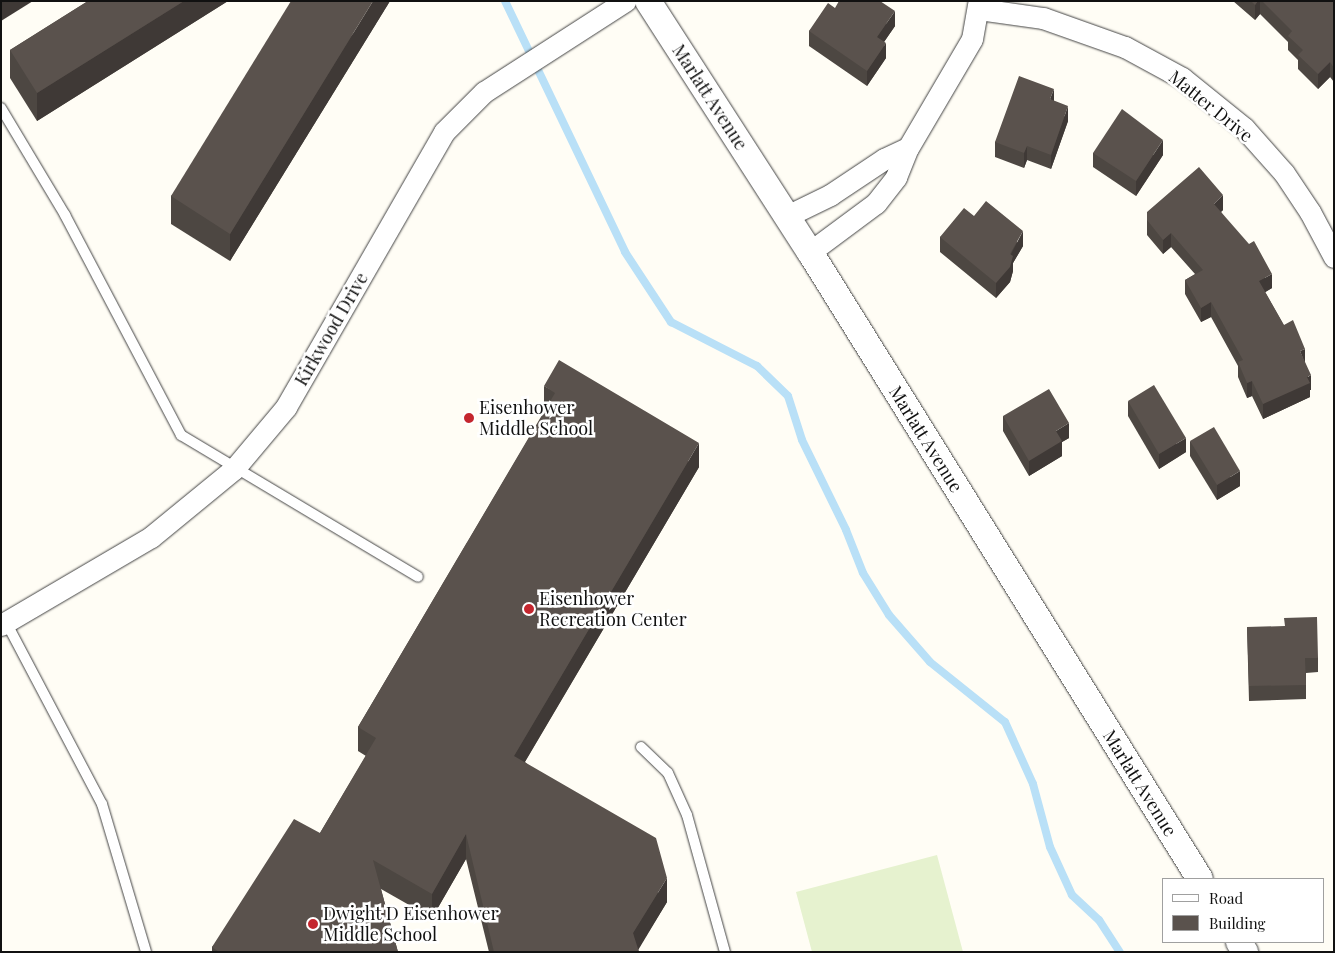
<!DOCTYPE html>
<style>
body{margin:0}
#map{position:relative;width:1335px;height:953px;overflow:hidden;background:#fffdf5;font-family:"Playfair Display",serif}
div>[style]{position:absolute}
.pitch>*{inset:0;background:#e6f2cf}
.stream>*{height:8px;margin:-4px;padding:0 4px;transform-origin:4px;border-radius:4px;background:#b9e0f7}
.roads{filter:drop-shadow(0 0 1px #444) drop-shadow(0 0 1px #444)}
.service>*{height:10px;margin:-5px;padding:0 5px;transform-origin:5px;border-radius:5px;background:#fff}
.minor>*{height:21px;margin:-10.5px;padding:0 10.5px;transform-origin:10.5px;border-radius:10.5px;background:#fff}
.tertiary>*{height:26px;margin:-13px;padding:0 13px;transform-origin:13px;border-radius:13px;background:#fff}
.wall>*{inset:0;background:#4d4742}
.shaded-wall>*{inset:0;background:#3f3936}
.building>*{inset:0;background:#5a524d}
.dots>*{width:14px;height:14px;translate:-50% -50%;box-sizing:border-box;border:2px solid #fff;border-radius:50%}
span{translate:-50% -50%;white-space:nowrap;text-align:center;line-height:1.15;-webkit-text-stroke:5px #fff;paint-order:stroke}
.street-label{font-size:18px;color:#111}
.poi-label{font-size:18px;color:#111}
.left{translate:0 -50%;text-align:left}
.frame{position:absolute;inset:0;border:2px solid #111;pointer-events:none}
.legend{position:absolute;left:1162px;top:878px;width:162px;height:65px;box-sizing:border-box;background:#fff;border:1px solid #a0a0a0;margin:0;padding:6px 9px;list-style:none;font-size:15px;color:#111}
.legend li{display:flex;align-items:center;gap:10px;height:25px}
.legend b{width:25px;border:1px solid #a0a0a0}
</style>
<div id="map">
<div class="pitch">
<div style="clip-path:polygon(937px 855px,963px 952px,812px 952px,796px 892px)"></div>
</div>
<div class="stream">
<div style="left:505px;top:1px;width:278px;rotate:64.4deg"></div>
<div style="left:625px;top:252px;width:84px;rotate:56.7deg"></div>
<div style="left:671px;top:322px;width:97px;rotate:27.1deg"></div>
<div style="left:757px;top:366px;width:43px;rotate:44.1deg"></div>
<div style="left:788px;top:396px;width:46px;rotate:72.3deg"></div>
<div style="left:802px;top:440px;width:100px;rotate:63.9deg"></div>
<div style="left:846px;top:530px;width:46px;rotate:68.4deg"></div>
<div style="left:863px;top:573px;width:49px;rotate:58.2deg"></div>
<div style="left:889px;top:615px;width:62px;rotate:48.9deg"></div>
<div style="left:930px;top:662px;width:96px;rotate:38.7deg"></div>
<div style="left:1005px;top:722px;width:68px;rotate:65.7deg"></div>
<div style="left:1033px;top:784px;width:65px;rotate:74.9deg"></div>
<div style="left:1050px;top:847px;width:53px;rotate:65.4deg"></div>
<div style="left:1072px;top:895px;width:37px;rotate:43deg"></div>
<div style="left:1099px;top:920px;width:38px;rotate:57deg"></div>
</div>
<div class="roads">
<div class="service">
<div style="left:1px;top:108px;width:125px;rotate:59.1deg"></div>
<div style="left:65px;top:215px;width:249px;rotate:62.2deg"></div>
<div style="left:181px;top:435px;width:276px;rotate:30.9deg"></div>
<div style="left:6px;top:622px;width:206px;rotate:62.2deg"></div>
<div style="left:102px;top:804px;width:154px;rotate:73.4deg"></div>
<div style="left:641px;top:747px;width:37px;rotate:44deg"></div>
<div style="left:668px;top:773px;width:46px;rotate:65.7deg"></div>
<div style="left:687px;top:815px;width:142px;rotate:74.5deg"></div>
</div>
<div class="minor">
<div style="left:979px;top:9px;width:65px;rotate:8deg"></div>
<div style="left:1043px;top:18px;width:87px;rotate:19.5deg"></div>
<div style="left:1125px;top:47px;width:65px;rotate:28.5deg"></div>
<div style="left:1182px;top:78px;width:80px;rotate:38.9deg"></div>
<div style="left:1244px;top:128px;width:60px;rotate:48.4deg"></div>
<div style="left:1284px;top:173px;width:47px;rotate:56.3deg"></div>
<div style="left:1310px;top:212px;width:51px;rotate:61.9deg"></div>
<div style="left:787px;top:216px;width:48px;rotate:-26deg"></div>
<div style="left:830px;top:195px;width:65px;rotate:-33.7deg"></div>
<div style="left:884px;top:159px;width:26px;rotate:-25deg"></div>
<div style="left:810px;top:252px;width:82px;rotate:-36.6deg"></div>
<div style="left:876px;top:203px;width:33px;rotate:-52deg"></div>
<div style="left:896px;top:177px;width:31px;rotate:-68deg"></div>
<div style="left:908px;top:148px;width:126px;rotate:-59.6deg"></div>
<div style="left:972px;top:39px;width:39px;rotate:-80deg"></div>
<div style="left:1px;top:625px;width:174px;rotate:-30.4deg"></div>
<div style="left:151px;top:537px;width:107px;rotate:-39.3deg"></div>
<div style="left:234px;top:469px;width:81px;rotate:-50deg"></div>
<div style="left:286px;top:407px;width:317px;rotate:-60.1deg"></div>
<div style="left:444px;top:132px;width:57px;rotate:-45deg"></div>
<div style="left:484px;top:92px;width:168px;rotate:-32.8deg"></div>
</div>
<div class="tertiary">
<div style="left:648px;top:1px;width:299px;rotate:57.2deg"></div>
<div style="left:810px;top:252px;width:738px;rotate:58.12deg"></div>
<div style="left:1239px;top:942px;width:12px;rotate:59deg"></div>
</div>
</div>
<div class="wall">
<div style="clip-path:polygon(88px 1px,228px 1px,37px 121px,10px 78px,10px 50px)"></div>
<div style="clip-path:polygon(390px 1px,230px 261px,171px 224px,171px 196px)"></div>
<div style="clip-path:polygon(1233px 1px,1334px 1px,1334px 82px,1330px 77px,1318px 89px,1298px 69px,1298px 60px,1288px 50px,1288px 42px,1260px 14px,1255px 20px)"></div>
<div style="clip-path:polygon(835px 8px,895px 26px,884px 42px,886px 58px,867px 86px,809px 46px,809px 31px)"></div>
<div style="clip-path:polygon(1054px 101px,1068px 121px,1051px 169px,1027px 160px,1024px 168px,995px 157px,995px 142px)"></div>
<div style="clip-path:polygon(1093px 153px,1163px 155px,1136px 196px,1093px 167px)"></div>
<div style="clip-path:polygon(1223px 210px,1221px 212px,1272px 288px,1265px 292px,1305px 363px,1311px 390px,1310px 390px,1310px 397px,1263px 419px,1252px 396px,1247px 398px,1238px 377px,1238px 366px,1211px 317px,1201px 322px,1185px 294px,1185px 280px,1195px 274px,1171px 247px,1163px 254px,1147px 235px,1147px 212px)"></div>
<div style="clip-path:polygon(974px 216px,1023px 246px,1013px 263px,1013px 271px,1010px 282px,996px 298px,940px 252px,940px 237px)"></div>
<div style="clip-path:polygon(544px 386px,699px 467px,525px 762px,667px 902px,638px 949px,639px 952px,489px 952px,466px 859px,432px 918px,381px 889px,398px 952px,212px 952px,212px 947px,320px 833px,366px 756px,358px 751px,358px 727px,545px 411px,544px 410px)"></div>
<div style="clip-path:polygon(1128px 401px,1186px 452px,1159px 469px,1128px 416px)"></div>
<div style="clip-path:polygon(1003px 416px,1069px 438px,1062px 442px,1062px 456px,1029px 476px,1003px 431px)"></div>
<div style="clip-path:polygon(1190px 441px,1240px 486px,1217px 500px,1190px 456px)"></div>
<div style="clip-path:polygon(1247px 627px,1318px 658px,1318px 672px,1306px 673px,1306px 699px,1249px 701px)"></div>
</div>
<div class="shaded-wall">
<div style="clip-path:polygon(1px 1px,33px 1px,1px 21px)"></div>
<div style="clip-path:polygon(184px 1px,228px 1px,37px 121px,37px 93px)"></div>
<div style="clip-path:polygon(373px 1px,390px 1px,230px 261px,230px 234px)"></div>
<div style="clip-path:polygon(1258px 1px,1260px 1px,1260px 14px,1255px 20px,1255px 5px)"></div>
<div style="clip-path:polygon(895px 11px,895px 26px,877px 52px,877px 37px)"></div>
<div style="clip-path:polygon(886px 43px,886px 58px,867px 86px,867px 71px)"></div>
<div style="clip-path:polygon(1330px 62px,1330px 77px,1318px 89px,1318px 74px)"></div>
<div style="clip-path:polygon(1054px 89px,1054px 104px,1050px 99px)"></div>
<div style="clip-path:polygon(1068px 106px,1068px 121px,1051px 169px,1051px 155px)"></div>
<div style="clip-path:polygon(1163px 140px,1163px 155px,1136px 196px,1136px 181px)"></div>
<div style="clip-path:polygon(1027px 146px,1027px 160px,1024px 168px,1024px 153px)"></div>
<div style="clip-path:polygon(1223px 195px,1223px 210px,1214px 218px,1214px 204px)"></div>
<div style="clip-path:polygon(1023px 231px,1023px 246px,1013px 263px,1013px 271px,1010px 282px,996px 298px,996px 283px)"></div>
<div style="clip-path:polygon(1171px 233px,1171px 247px,1163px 254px,1163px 240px)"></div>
<div style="clip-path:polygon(1272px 274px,1272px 288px,1259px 296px,1259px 281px)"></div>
<div style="clip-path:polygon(1211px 302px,1211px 317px,1201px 322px,1201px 308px)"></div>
<div style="clip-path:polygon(1305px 349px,1305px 364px,1300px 351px)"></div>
<div style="clip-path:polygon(1311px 375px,1311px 390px,1310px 390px,1310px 397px,1263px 419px,1263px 404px)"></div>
<div style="clip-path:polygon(1252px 381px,1252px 396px,1247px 398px,1247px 383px)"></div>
<div style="clip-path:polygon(1069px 423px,1069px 438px,1062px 442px,1062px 456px,1029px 476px,1029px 461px,1056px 431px)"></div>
<div style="clip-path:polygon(1186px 438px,1186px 452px,1159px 469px,1159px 454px)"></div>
<div style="clip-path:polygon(699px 443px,699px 467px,514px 780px,514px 756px)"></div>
<div style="clip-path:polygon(1240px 471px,1240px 486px,1217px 500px,1217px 485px)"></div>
<div style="clip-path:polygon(466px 834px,466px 859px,432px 918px,432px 894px)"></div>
<div style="clip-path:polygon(667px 878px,667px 902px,637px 952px,633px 933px)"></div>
</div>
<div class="building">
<div style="clip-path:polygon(88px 1px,184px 1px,37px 93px,10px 50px)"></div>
<div style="clip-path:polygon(291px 1px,373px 1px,230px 234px,171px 196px)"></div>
<div style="clip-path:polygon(839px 1px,880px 1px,895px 11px,877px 37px,886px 43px,867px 71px,809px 31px,828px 3px,835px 8px)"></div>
<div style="clip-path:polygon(1251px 1px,1258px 1px,1255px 5px)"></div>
<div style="clip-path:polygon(1262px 1px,1334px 1px,1334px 68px,1330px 62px,1318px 74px,1298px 55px,1303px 50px,1288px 36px,1292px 31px)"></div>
<div style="clip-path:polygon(1019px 76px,1054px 89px,1050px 99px,1068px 106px,1051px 155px,1027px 146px,1024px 153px,995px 142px)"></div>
<div style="clip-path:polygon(1122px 109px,1163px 140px,1136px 181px,1093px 153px)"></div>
<div style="clip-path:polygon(1199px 167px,1223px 195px,1214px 204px,1249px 244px,1254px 241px,1272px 274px,1259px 281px,1284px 325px,1293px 320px,1305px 349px,1300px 351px,1311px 375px,1307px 377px,1310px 383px,1263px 404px,1252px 381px,1247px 383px,1238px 362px,1243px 360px,1211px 302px,1201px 308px,1185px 280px,1203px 270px,1171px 233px,1163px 240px,1147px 220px,1147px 212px)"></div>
<div style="clip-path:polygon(986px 201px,1023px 231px,1010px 254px,1013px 256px,1010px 267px,996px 283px,940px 237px,964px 208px,974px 216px)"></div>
<div style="clip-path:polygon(559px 360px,699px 443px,514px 756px,656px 838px,667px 878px,633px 933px,639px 952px,494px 952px,466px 834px,432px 894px,373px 860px,398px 952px,219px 952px,212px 947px,294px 819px,320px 833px,376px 738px,358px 727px,555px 393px,544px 386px)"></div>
<div style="clip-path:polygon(1154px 385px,1186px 438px,1159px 454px,1128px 401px)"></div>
<div style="clip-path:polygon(1049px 389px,1069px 423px,1056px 431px,1062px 441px,1029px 461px,1003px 416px)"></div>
<div style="clip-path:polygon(1214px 427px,1240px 471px,1217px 485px,1190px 441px)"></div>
<div style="clip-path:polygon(1317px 617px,1318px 658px,1305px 658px,1306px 685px,1249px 686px,1247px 627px,1285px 626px,1284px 618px)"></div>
</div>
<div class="dots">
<div style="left:469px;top:418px;background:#c4262e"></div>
<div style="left:529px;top:609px;background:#c4262e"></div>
<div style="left:313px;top:924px;background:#c4262e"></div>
</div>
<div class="street-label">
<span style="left:710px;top:97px;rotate:57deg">Marlatt Avenue</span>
<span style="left:1211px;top:106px;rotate:39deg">Matter Drive</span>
<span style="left:331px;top:329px;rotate:-60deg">Kirkwood Drive</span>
<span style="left:926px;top:439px;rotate:58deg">Marlatt Avenue</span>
<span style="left:1140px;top:783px;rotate:58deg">Marlatt Avenue</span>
</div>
<div class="poi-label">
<span class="left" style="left:479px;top:418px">Eisenhower<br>Middle School</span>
<span class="left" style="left:539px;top:609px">Eisenhower<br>Recreation Center</span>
<span class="left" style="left:323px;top:924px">Dwight D Eisenhower<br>Middle School</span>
</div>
<div class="frame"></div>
<ul class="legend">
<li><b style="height:6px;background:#fff"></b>Road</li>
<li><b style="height:14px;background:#5a524d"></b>Building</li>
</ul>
</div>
